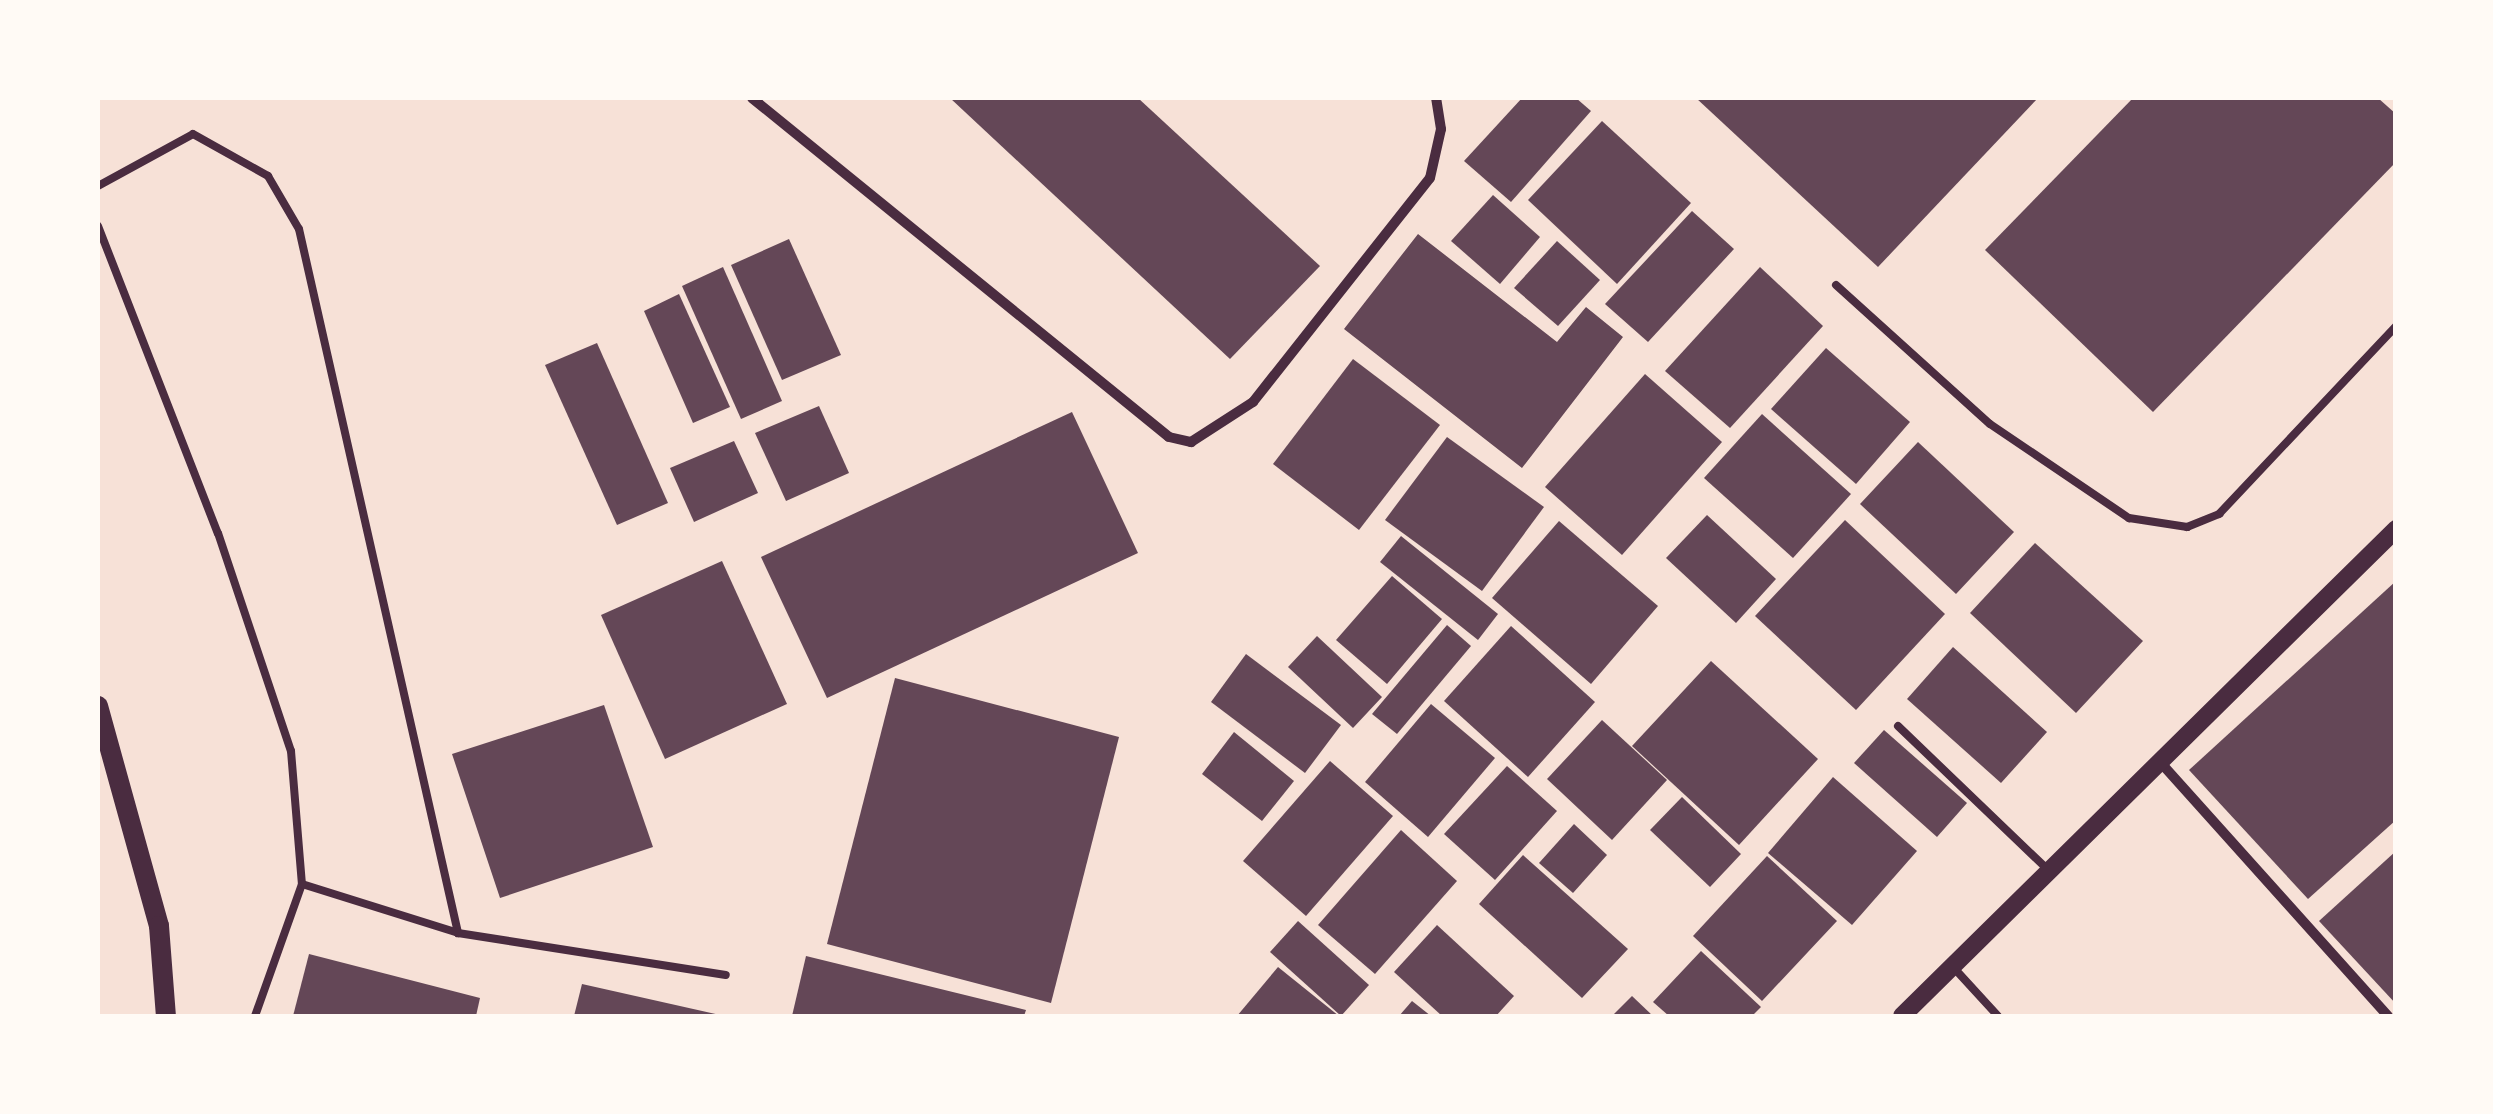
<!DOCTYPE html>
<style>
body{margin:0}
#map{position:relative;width:2493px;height:1114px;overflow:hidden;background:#f7e1d7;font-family:Rubik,sans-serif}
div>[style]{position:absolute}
.building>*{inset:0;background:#644757}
.service>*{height:8px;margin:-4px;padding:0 4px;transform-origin:4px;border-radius:4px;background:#4a2c40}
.minor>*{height:10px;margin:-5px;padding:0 5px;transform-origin:5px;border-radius:5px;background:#4a2c40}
.tertiary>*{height:18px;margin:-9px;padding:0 9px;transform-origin:9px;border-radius:9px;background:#4a2c40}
.secondary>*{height:20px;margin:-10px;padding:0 10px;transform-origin:10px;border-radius:10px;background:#4a2c40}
span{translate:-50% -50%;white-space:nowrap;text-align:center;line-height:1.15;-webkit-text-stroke:10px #fffaf5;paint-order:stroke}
.frame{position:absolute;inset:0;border:100px solid #fffaf5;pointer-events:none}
</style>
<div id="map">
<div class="building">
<div style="clip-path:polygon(950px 98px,1138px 98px,1320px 266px,1230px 359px)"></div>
<div style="clip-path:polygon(1522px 98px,1576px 98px,1591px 111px,1511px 202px,1464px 161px)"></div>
<div style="clip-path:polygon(1696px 98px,2038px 98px,1878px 267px)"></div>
<div style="clip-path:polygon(2133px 98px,2378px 98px,2396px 114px,2396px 162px,2153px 412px,1985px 250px)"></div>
<div style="clip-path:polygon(1602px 121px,1691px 203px,1617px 284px,1528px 200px)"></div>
<div style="clip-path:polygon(1493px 195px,1540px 237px,1500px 284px,1451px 241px)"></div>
<div style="clip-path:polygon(1692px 211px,1734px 249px,1648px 342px,1605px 304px)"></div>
<div style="clip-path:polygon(1418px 234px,1557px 342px,1586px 307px,1623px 337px,1522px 468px,1344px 329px)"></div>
<div style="clip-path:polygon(789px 239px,841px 355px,782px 380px,731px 265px)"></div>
<div style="clip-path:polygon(1557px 241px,1600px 280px,1558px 326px,1514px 288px)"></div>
<div style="clip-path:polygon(723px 267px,782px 401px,741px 419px,682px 286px)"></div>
<div style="clip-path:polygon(1760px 267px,1823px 326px,1730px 428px,1665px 371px)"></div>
<div style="clip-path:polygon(679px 294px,730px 407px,693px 423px,644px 311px)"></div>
<div style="clip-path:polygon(597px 343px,668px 503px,617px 525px,545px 365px)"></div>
<div style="clip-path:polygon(1826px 348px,1910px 422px,1856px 484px,1771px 409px)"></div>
<div style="clip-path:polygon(1353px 359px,1440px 425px,1359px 530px,1273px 464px)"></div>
<div style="clip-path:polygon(1645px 374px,1722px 442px,1622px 555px,1545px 487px)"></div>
<div style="clip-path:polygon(819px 406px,849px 473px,786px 501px,755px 433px)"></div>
<div style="clip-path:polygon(1072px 412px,1138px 553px,827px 698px,761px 557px)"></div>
<div style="clip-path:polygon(1762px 414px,1851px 494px,1793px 558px,1704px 478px)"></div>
<div style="clip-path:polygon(1447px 437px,1544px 507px,1482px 591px,1385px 520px)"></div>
<div style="clip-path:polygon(734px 441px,758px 493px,694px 522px,670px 468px)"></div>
<div style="clip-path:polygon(1918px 442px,2014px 532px,1956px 594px,1860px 504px)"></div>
<div style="clip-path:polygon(1707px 515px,1776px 579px,1736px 623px,1666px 558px)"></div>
<div style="clip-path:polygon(1845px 520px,1945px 614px,1856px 710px,1755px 616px)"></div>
<div style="clip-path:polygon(1559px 521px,1658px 606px,1591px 684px,1492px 598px)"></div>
<div style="clip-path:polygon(1401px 536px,1498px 614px,1478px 640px,1380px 562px)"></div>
<div style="clip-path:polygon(2035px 543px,2143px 641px,2076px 713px,1970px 613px)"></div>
<div style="clip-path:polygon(722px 561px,787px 704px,665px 759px,601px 615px)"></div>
<div style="clip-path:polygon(1392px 576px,1442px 619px,1387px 684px,1336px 640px)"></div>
<div style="clip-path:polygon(2396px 581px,2396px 820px,2308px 899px,2189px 770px)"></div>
<div style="clip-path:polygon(1447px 625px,1471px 646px,1397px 734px,1372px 714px)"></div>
<div style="clip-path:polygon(1511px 626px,1595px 702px,1528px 777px,1444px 701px)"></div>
<div style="clip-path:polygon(1317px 636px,1382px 697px,1353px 728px,1288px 667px)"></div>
<div style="clip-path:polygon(1953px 647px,2047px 732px,2001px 783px,1907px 699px)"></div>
<div style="clip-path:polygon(1246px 654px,1341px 725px,1305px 773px,1211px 702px)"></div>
<div style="clip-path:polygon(1711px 661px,1818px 759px,1739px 845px,1632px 746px)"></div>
<div style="clip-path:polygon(895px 678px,1119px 737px,1051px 1003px,827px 944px)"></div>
<div style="clip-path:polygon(1431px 704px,1495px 758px,1428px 837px,1365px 782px)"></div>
<div style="clip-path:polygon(604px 705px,653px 847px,500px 898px,452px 754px)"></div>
<div style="clip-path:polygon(1602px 720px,1667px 780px,1612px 840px,1547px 779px)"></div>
<div style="clip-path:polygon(1884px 730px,1967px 803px,1937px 837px,1854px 763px)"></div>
<div style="clip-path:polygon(1234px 732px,1294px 781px,1262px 821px,1202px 774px)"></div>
<div style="clip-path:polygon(1330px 761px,1393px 816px,1306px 916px,1243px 861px)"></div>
<div style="clip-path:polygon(1507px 766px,1557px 811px,1495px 880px,1444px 834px)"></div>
<div style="clip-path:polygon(1833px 777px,1917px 851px,1852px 925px,1768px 853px)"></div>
<div style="clip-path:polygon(1682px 797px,1741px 854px,1710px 887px,1650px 830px)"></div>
<div style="clip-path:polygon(1574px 824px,1607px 855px,1573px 893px,1539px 863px)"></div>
<div style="clip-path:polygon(1401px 830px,1457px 881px,1375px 974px,1318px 925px)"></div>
<div style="clip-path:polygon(2396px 851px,2396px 1004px,2319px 921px)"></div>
<div style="clip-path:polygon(1523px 855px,1628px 949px,1582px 998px,1479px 904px)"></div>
<div style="clip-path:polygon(1767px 856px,1837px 921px,1762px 1001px,1693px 936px)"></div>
<div style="clip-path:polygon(1298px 921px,1369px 985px,1341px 1016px,1270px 952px)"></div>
<div style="clip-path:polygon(1437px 925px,1514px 996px,1496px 1016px,1442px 1016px,1394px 972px)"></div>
<div style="clip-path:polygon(1701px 951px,1761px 1007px,1752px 1016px,1669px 1016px,1653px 1002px)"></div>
<div style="clip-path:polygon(309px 954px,480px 998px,476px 1016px,293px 1016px)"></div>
<div style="clip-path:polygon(806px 956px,1026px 1010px,1024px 1016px,792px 1016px)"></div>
<div style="clip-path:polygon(1278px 967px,1339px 1016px,1237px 1016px)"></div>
<div style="clip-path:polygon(582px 984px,720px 1015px,719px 1016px,574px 1016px)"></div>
<div style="clip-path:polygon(1632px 996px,1653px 1016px,1612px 1016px)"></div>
<div style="clip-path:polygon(1412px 1001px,1431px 1016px,1399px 1016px)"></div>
</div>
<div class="service">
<div style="left:98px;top:186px;width:108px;rotate:-28.7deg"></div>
<div style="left:193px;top:134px;width:86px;rotate:29.2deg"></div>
<div style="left:268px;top:176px;width:61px;rotate:59.7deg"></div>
<div style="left:299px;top:229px;width:722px;rotate:77.27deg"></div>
<div style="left:458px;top:933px;width:271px;rotate:8.9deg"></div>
<div style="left:98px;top:226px;width:330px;rotate:68.7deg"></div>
<div style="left:218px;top:533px;width:230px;rotate:71.5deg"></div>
<div style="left:291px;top:751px;width:133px;rotate:85.3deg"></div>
<div style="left:302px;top:884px;width:140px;rotate:109.6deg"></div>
<div style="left:1836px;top:285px;width:207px;rotate:42.1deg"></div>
<div style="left:1990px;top:424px;width:168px;rotate:34.1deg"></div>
<div style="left:2129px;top:518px;width:59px;rotate:8.8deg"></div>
<div style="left:2187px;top:527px;width:35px;rotate:-22deg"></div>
<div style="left:2219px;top:514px;width:258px;rotate:-46.7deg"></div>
<div style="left:1898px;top:726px;width:208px;rotate:43.8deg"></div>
<div style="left:302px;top:884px;width:164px;rotate:17.4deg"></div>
<div style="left:1954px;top:968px;width:65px;rotate:47.5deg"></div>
</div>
<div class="minor">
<div style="left:752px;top:98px;width:537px;rotate:39.11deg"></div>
<div style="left:1169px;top:437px;width:23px;rotate:13deg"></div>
<div style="left:1191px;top:442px;width:74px;rotate:-32.8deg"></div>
<div style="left:1253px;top:402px;width:285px;rotate:-51.7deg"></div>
<div style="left:1430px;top:178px;width:50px;rotate:-77.3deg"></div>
<div style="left:1441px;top:129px;width:31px;rotate:-99deg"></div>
<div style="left:2161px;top:763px;width:340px;rotate:48.1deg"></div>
</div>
<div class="tertiary">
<div style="left:1902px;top:1016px;width:694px;rotate:-44.59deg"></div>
</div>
<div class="secondary">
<div style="left:98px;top:706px;width:228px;rotate:74.5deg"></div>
<div style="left:159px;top:926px;width:90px;rotate:85.6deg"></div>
</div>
<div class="frame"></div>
</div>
